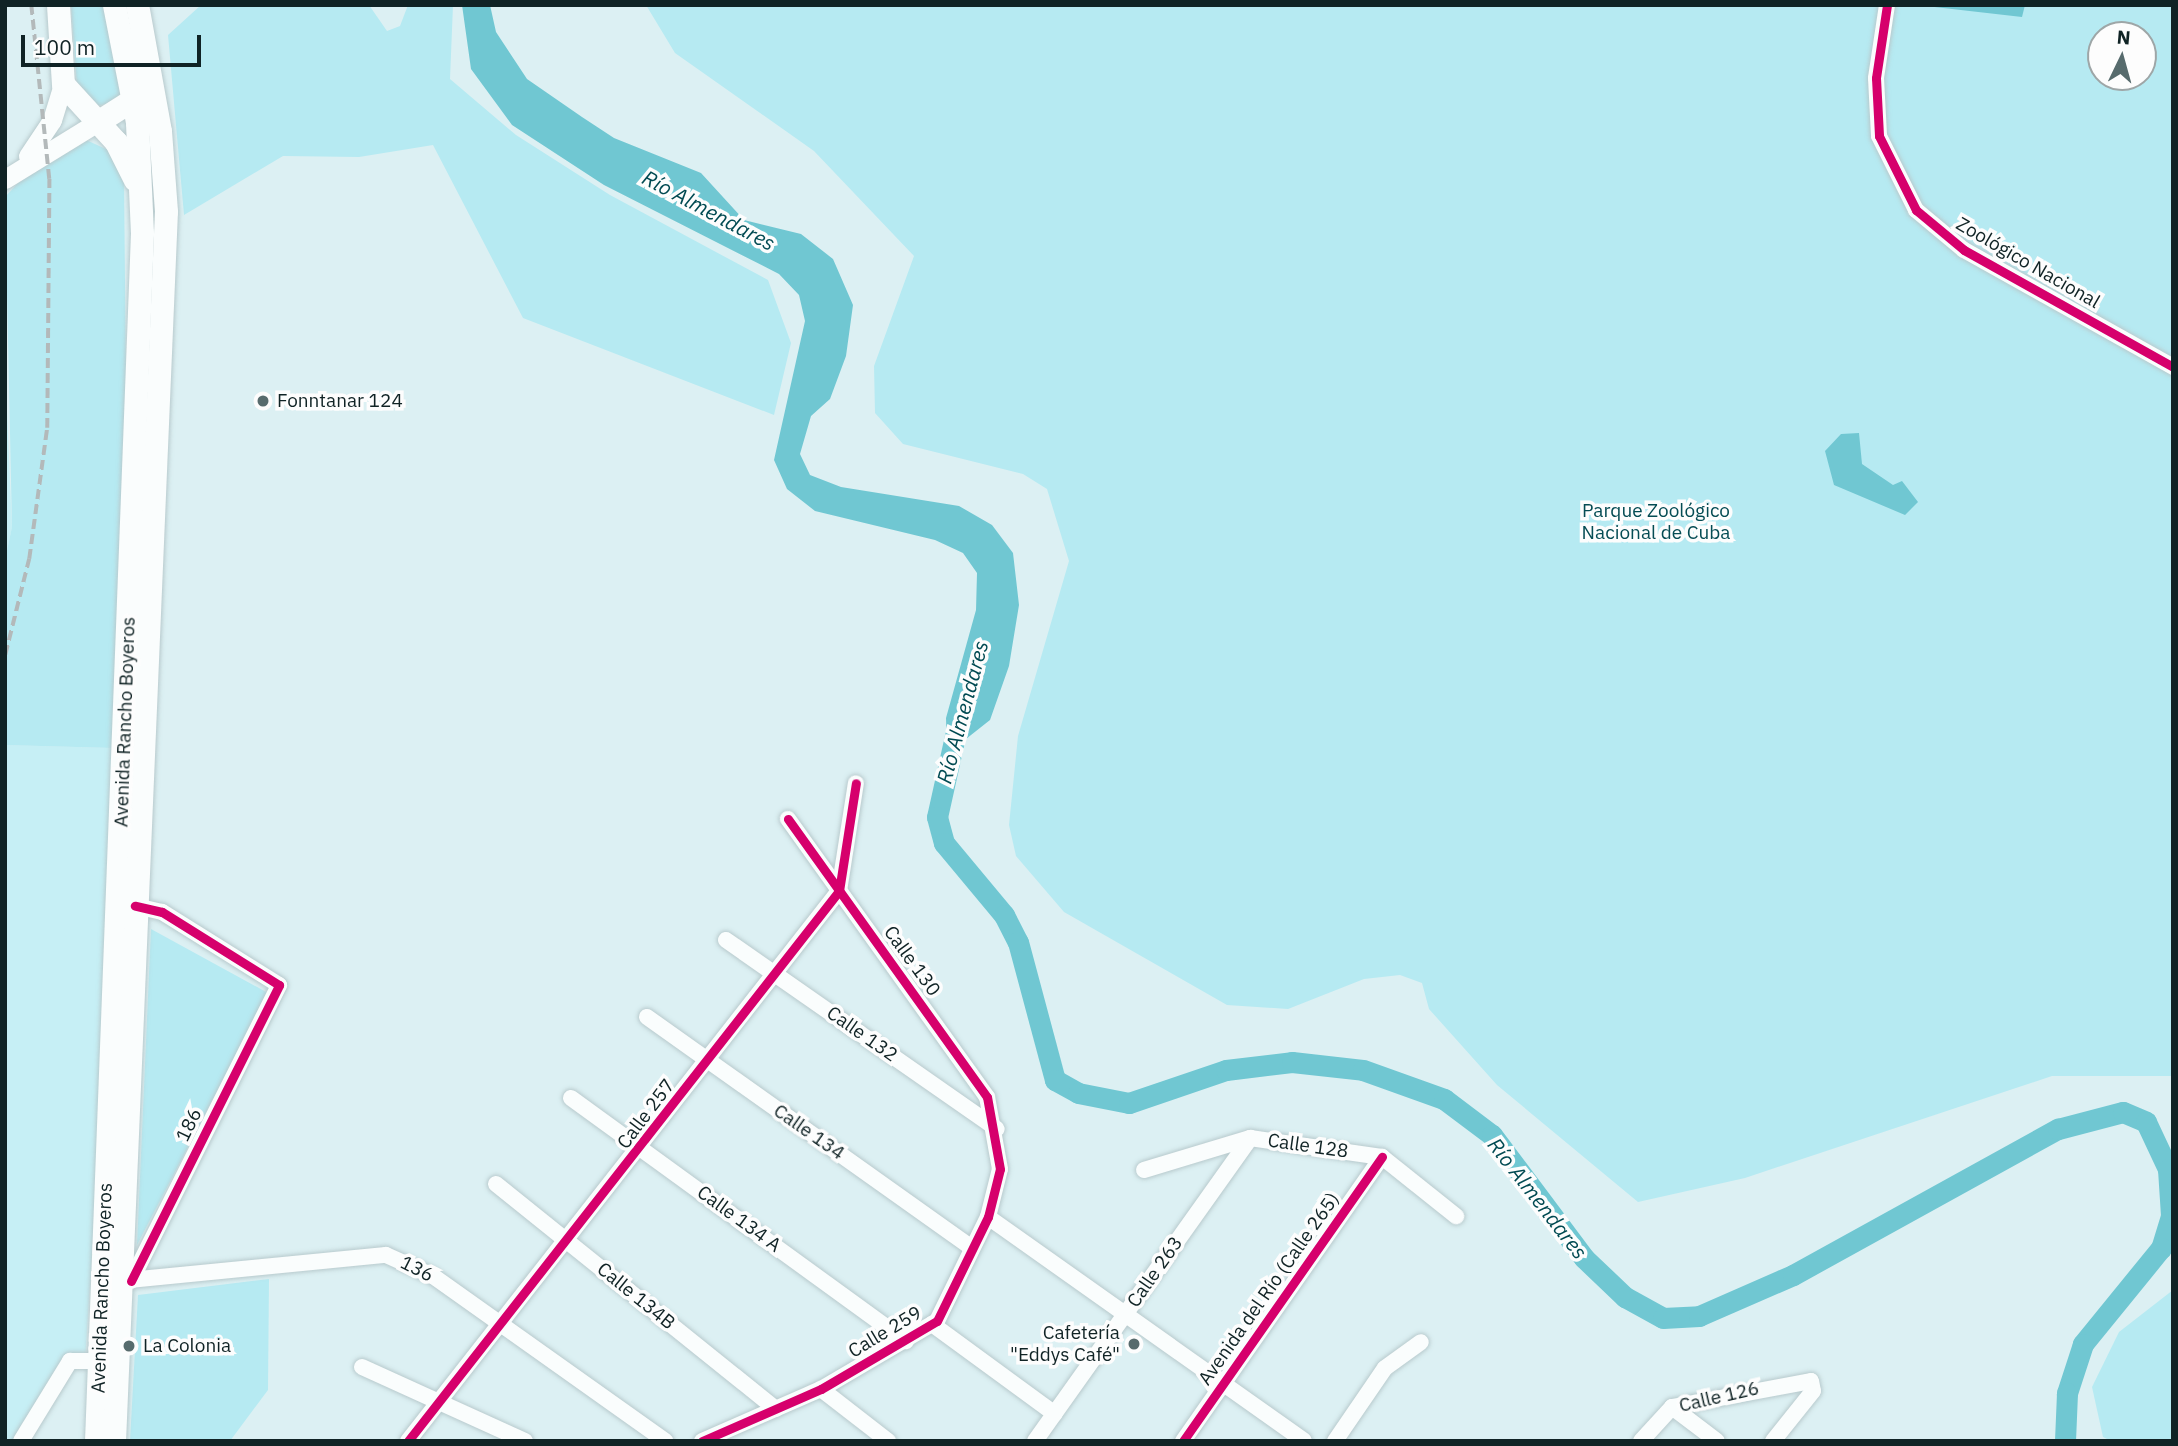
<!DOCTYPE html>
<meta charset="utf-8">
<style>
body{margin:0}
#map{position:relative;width:2178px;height:1446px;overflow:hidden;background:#dcf0f3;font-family:"IBM Plex Sans",sans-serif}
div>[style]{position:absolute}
.built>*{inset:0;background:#c6eff5}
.green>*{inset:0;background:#b6eaf2}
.water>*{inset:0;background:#70c7d2}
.river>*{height:21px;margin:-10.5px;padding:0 10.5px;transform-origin:10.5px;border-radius:10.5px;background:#70c7d2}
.roads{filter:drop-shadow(0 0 2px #b8cacd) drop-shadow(0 0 2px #b8cacd)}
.minor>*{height:16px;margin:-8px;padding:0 8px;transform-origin:8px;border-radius:8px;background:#fafdfd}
.major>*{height:19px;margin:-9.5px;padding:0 9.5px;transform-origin:9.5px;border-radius:9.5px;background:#fafdfd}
.highway>*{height:23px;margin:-11.5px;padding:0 11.5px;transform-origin:11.5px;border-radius:11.5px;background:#fafdfd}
.rail>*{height:3.5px;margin-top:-1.75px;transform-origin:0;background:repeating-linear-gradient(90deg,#b3b9ba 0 10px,transparent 0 15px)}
.cycleway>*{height:9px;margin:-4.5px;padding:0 4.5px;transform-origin:4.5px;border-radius:4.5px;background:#d6006c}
.dots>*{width:19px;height:19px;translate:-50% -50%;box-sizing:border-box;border:4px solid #fdfdfd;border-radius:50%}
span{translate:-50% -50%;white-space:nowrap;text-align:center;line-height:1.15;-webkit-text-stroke:7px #fdfdfd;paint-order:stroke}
.street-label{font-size:19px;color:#102325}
.poi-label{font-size:19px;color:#102325}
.left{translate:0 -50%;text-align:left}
.right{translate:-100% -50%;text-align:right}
.park-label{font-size:19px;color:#054c54}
.water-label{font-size:21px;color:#014a52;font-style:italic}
.frame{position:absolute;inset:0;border:7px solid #102325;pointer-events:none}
.north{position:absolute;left:2087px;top:21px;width:70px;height:70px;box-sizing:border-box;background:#fdfdfd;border:2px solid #9ea6a7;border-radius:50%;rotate:5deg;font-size:19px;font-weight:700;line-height:28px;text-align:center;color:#102325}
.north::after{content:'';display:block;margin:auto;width:24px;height:32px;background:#576b6d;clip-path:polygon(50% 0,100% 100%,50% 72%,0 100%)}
.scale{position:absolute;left:21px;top:35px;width:180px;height:32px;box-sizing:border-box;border:4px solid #102325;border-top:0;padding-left:9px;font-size:21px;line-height:24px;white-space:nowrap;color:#102325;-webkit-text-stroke:5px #fdfdfd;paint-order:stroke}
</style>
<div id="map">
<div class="built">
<div style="clip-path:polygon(5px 365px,12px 527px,5px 560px)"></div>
<div style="clip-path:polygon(5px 745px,113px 748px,106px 1035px,85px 1361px,70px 1361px,21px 1441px,5px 1441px)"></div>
</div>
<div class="green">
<div style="clip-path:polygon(71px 5px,108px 5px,127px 100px,95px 106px,77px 86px)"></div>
<div style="clip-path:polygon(201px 5px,369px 5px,387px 31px,400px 26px,408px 5px,453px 5px,450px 79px,516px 135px,610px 195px,768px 280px,791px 343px,774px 415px,523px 318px,433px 145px,359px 157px,283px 156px,184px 215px,168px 35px)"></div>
<div style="clip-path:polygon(evenodd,646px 5px,2173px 5px,2173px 1076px,2052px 1076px,1745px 1178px,1638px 1202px,1497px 1085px,1429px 1009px,1422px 983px,1400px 975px,1364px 979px,1288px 1009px,1227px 1005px,1064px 912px,1016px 856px,1009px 825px,1018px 736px,1069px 561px,1047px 489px,1023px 474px,903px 444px,875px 413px,874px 366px,914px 256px,814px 151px,675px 53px,646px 5px,2101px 35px,2143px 35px,2143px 77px,2101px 77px,2101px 35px)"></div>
<div style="clip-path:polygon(84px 139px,108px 150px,124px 178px,126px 386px,113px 748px,5px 745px,5px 560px,12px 527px,5px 197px,33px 167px)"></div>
<div style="clip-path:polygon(151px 929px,268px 993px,137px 1245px)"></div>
<div style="clip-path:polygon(269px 1279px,268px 1390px,230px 1441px,130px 1441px,138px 1295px)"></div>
<div style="clip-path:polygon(2173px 1290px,2173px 1441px,2111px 1441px,2103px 1437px,2092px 1387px,2119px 1332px)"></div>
</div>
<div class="water">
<div style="clip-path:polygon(462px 5px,490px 5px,496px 32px,527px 79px,582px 117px,614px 138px,701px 173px,744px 220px,801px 234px,833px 259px,853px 305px,846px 356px,830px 399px,811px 416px,800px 454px,810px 475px,841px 487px,959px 506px,992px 525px,1013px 553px,1019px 605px,1009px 666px,990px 720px,947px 754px,946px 718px,976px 610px,977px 573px,963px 553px,935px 540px,815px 511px,787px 489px,774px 460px,805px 321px,799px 295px,779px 274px,604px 185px,512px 125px,471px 69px)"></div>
<div style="clip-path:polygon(1917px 5px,2025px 5px,2022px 17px)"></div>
<div style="clip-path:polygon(1859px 433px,1862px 464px,1893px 485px,1902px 481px,1918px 502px,1905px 515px,1834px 485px,1825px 451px,1841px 434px)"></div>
</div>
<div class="river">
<div style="left:957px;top:727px;width:92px;rotate:102.5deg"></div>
<div style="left:937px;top:817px;width:27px;rotate:75deg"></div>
<div style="left:944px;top:843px;width:94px;rotate:50.2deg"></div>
<div style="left:1004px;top:915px;width:30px;rotate:63deg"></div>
<div style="left:1018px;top:942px;width:143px;rotate:75deg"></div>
<div style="left:1055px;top:1080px;width:26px;rotate:29deg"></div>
<div style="left:1078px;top:1093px;width:52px;rotate:11.1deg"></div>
<div style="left:1129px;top:1103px;width:102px;rotate:-18.8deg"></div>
<div style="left:1226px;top:1070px;width:66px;rotate:-6.9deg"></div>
<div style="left:1292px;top:1062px;width:71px;rotate:6.4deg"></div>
<div style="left:1363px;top:1070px;width:86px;rotate:19.7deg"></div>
<div style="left:1444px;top:1099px;width:60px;rotate:36.9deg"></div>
<div style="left:1492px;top:1135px;width:154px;rotate:53.2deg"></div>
<div style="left:1584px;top:1258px;width:57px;rotate:43.6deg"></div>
<div style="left:1625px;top:1297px;width:43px;rotate:28.9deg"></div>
<div style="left:1663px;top:1318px;width:36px;rotate:-3deg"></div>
<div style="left:1699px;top:1316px;width:103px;rotate:-23.6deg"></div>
<div style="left:1793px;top:1275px;width:303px;rotate:-28.9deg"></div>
<div style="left:2058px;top:1129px;width:67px;rotate:-14.7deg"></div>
<div style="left:2123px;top:1112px;width:25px;rotate:23deg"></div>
<div style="left:2146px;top:1122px;width:52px;rotate:64.9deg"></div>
<div style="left:2168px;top:1169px;width:47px;rotate:86.3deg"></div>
<div style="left:2171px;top:1216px;width:34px;rotate:107deg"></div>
<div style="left:2161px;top:1248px;width:124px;rotate:129.1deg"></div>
<div style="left:2083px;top:1344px;width:52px;rotate:108.1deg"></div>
<div style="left:2067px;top:1393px;width:48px;rotate:92.4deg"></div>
</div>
<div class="roads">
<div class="minor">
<div style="left:1887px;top:5px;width:74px;rotate:98.6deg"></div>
<div style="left:1876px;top:78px;width:58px;rotate:87deg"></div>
<div style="left:1879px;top:136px;width:83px;rotate:63.4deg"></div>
<div style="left:1916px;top:210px;width:62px;rotate:39.8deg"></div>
<div style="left:1964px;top:250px;width:240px;rotate:29.2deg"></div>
<div style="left:726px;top:940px;width:330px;rotate:34.9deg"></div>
<div style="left:647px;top:1017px;width:397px;rotate:35.4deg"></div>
<div style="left:571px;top:1098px;width:414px;rotate:36deg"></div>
<div style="left:1144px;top:1170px;width:111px;rotate:-16.8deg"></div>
<div style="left:1250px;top:1138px;width:133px;rotate:8.2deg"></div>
<div style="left:1382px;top:1157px;width:95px;rotate:38.6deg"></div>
<div style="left:496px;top:1184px;width:359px;rotate:38.8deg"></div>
<div style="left:988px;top:1217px;width:387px;rotate:35.3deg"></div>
<div style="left:119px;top:1281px;width:268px;rotate:-5.6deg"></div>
<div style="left:386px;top:1255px;width:51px;rotate:24.1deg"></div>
<div style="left:433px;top:1276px;width:285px;rotate:35.4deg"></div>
<div style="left:131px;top:1281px;width:331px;rotate:-63.4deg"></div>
<div style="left:279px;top:985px;width:138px;rotate:-148deg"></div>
<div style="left:162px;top:912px;width:28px;rotate:-167deg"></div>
<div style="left:932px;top:1324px;width:152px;rotate:36.2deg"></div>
<div style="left:362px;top:1367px;width:179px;rotate:24.4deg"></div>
<div style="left:821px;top:1389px;width:85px;rotate:37.8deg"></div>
<div style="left:1672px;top:1407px;width:56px;rotate:37.1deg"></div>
<div style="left:21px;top:1441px;width:94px;rotate:-58.5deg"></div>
<div style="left:70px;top:1361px;width:31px"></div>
<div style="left:408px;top:1441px;width:699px;rotate:-51.92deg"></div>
<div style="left:839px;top:891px;width:109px;rotate:-81.1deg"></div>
<div style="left:702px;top:1441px;width:130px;rotate:-23.6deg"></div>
<div style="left:821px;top:1389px;width:134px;rotate:-30.4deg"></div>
<div style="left:937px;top:1321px;width:116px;rotate:-63.9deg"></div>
<div style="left:988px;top:1217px;width:49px;rotate:-76deg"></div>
<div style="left:1000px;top:1169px;width:73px;rotate:-100.2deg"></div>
<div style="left:987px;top:1097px;width:342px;rotate:-125.6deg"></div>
<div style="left:1035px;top:1441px;width:372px;rotate:-54.6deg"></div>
<div style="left:1183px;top:1441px;width:347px;rotate:-55deg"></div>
<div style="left:1335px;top:1441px;width:88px;rotate:-55.6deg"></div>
<div style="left:1385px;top:1368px;width:44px;rotate:-35.8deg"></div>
<div style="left:1641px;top:1441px;width:46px;rotate:-47.6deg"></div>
<div style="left:1672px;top:1407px;width:141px;rotate:-10.6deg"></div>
<div style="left:1811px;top:1381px;width:10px;rotate:79deg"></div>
<div style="left:1813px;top:1391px;width:64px;rotate:128.7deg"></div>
</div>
<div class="major">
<div style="left:28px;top:156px;width:43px;rotate:-56.3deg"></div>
<div style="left:52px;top:120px;width:38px;rotate:-73deg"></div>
<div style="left:5px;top:179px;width:107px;rotate:-31.6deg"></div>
</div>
<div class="highway">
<div style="left:58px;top:5px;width:79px;rotate:86.4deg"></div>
<div style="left:63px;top:84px;width:79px;rotate:47.6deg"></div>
<div style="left:116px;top:142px;width:42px;rotate:63.4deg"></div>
<div style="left:96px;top:123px;width:56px;rotate:-32.6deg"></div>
<div style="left:96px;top:1441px;width:1209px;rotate:-87.82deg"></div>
<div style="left:142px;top:233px;width:111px;rotate:-92.6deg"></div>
<div style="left:137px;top:122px;width:119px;rotate:-101.1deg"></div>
<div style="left:114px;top:1441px;width:1231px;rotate:-87.58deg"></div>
<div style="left:166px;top:211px;width:80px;rotate:-94.3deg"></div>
<div style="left:160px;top:131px;width:128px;rotate:-100.3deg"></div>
</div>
</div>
<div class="rail">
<div style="left:5px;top:655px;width:99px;rotate:-76deg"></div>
<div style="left:29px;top:559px;width:132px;rotate:-82.2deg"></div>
<div style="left:47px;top:428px;width:249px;rotate:-89.5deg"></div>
<div style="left:49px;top:179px;width:175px;rotate:-95.9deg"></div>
</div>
<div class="cycleway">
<div style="left:1887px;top:5px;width:74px;rotate:98.6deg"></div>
<div style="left:1876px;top:78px;width:58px;rotate:87deg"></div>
<div style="left:1879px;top:136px;width:83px;rotate:63.4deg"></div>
<div style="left:1916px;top:210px;width:62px;rotate:39.8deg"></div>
<div style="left:1964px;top:250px;width:240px;rotate:29.2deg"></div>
<div style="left:131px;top:1281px;width:331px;rotate:-63.4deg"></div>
<div style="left:279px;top:985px;width:138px;rotate:-148deg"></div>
<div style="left:162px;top:912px;width:28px;rotate:-167deg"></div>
<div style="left:408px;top:1441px;width:699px;rotate:-51.92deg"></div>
<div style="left:839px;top:891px;width:109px;rotate:-81.1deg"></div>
<div style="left:702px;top:1441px;width:130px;rotate:-23.6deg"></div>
<div style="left:821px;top:1389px;width:134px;rotate:-30.4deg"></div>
<div style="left:937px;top:1321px;width:116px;rotate:-63.9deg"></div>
<div style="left:988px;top:1217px;width:49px;rotate:-76deg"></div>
<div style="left:1000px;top:1169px;width:73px;rotate:-100.2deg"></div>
<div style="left:987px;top:1097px;width:342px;rotate:-125.6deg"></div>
<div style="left:1183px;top:1441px;width:347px;rotate:-55deg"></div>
</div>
<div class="dots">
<div style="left:263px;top:401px;background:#576b6d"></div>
<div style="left:1134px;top:1344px;background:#576b6d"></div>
<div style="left:129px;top:1346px;background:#576b6d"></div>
</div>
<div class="street-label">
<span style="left:2028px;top:263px;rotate:30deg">Zoológico Nacional</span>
<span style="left:125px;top:722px;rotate:-88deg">Avenida Rancho Boyeros</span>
<span style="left:912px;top:961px;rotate:54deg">Calle 130</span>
<span style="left:862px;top:1034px;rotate:35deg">Calle 132</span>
<span style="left:646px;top:1114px;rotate:-53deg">Calle 257</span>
<span style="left:189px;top:1125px;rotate:-64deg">186</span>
<span style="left:809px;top:1132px;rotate:35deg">Calle 134</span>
<span style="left:1308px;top:1146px;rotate:8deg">Calle 128</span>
<span style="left:739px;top:1219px;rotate:36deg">Calle 134 A</span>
<span style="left:417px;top:1269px;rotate:27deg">136</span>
<span style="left:1155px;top:1272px;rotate:-55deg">Calle 263</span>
<span style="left:102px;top:1288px;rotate:-88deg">Avenida Rancho Boyeros</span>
<span style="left:1269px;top:1289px;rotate:-55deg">Avenida del Río (Calle 265)</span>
<span style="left:636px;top:1296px;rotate:39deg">Calle 134B</span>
<span style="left:885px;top:1332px;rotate:-31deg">Calle 259</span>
<span style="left:1719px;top:1397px;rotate:-13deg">Calle 126</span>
</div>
<div class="poi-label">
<span class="left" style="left:277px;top:401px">Fonntanar 124</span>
<span class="right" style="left:1120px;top:1344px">Cafetería<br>"Eddys Café"</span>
<span class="left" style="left:143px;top:1346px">La Colonia</span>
</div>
<div class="park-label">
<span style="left:1656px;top:522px">Parque Zoológico<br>Nacional de Cuba</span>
</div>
<div class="water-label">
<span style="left:709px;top:210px;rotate:28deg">Río Almendares</span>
<span style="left:962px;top:712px;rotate:-75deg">Río Almendares</span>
<span style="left:1538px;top:1198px;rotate:52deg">Río Almendares</span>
</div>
<div class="frame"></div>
<div class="north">N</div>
<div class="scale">100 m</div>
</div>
